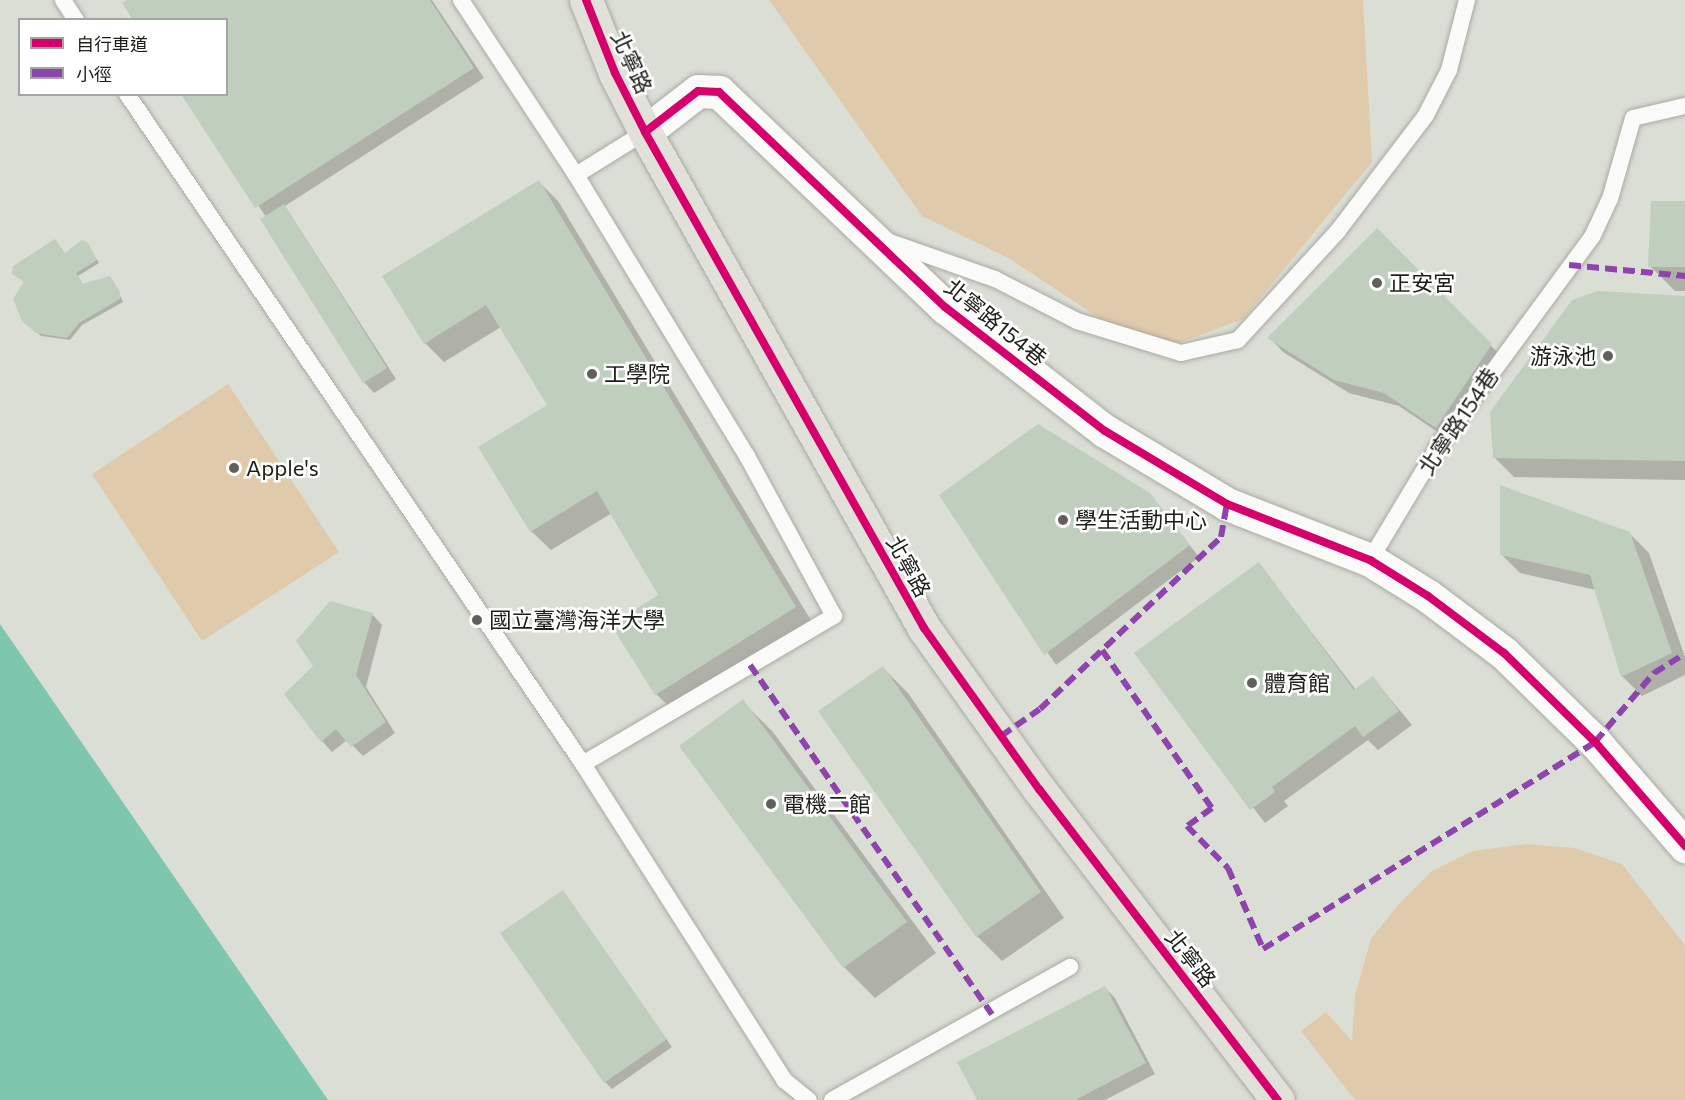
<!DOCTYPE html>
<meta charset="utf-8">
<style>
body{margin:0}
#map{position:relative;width:1685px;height:1100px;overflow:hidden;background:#dbded4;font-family:Commissioner,"Noto Sans TC",sans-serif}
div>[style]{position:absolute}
.green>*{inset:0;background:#e0caac}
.water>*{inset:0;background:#7fc6af}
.shadow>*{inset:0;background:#0003}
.building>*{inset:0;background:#c0cebe}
.roads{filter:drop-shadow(0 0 2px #a8aaa2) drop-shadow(0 0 2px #a8aaa2)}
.lane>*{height:16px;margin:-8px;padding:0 8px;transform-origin:8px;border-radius:8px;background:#fafaf9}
.street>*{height:33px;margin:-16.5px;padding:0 16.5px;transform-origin:16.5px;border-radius:16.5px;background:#fafaf9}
.primary>*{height:33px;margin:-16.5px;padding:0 16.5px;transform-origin:16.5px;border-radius:16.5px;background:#e1e0d9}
.quiet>*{height:6px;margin-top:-3px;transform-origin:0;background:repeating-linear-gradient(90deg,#8e44ad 0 12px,transparent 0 18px)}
.cycleway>*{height:8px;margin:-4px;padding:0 4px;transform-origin:4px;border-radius:4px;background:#d6006c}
.dots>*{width:16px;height:16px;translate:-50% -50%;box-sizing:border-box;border:3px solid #fff;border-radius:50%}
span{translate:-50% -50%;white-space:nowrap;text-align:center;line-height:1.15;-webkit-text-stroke:5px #fff;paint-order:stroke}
.street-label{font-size:22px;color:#1c1e18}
.poi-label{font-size:22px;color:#1c1e18}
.left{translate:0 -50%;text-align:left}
.right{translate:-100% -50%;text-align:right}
.legend{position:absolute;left:18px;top:18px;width:210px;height:78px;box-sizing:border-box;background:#fff;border:2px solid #a4a5a3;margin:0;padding:8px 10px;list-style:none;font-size:18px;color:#1c1e18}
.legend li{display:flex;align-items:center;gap:12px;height:30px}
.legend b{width:30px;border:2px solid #a4a5a3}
</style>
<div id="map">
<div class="green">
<div style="clip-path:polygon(769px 0,1363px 0,1372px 162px,1243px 319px,1179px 343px,1116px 329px,1010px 259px,922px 216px)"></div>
<div style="clip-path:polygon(228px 384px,339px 552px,202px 641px,92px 474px)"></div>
<div style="clip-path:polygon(1526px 844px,1575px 848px,1622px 864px,1685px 945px,1685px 1100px,1355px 1100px,1301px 1031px,1326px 1012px,1352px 1041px,1355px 995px,1371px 939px,1398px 905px,1432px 871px,1472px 851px)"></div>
</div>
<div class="water">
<div style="clip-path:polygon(0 624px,328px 1100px,0 1100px)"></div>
</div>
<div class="shadow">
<div style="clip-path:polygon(130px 0,432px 0,484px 78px,285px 206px,396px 379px,374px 393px,364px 382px,266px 217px,183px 94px,226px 94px,226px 20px)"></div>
<div style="clip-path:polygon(539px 182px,558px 201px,815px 627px,676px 713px,656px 694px,660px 596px,612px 513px,551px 550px,531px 531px,549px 405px,501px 327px,444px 362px,425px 343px)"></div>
<div style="clip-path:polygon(1685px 202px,1685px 291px,1675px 291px,1650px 266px)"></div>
<div style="clip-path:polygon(1377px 231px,1504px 359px,1451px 441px,1399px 406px,1349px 393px,1283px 352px,1270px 338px)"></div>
<div style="clip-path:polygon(87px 244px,99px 263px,78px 276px,83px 285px,113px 280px,123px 302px,82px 325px,70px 340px,41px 336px,27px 323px,25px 282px,13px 274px)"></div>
<div style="clip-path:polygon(1685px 298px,1685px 480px,1514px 477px,1494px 457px)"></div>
<div style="clip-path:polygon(1149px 494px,1199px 557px,1056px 665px,941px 496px)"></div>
<div style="clip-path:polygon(1629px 533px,1649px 553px,1685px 657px,1685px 675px,1642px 696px,1622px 676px,1596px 590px,1520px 573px,1501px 554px)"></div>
<div style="clip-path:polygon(1259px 564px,1356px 690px,1373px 678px,1412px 725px,1378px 750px,1368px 740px,1284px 801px,1288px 806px,1265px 823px,1136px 654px)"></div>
<div style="clip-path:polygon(372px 614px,382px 625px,366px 687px,395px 733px,363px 756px,347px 740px,332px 752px,322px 741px,314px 667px)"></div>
<div style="clip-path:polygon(883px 668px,908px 693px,1064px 918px,1002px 961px,977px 936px)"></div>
<div style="clip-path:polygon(742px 701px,773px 732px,936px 953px,875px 998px,844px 967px,681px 746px)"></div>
<div style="clip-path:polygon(563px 892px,672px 1047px,612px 1089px,605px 1082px)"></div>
<div style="clip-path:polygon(1105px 988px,1115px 998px,1155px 1074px,1105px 1100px,979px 1100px)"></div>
</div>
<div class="building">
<div style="clip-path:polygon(127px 0,430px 0,474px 68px,255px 208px,181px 94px,226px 94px,226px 20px,133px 20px,122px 3px)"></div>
<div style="clip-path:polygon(539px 180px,796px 607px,655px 695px,611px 625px,658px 595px,597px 491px,530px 532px,478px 447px,547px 405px,486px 305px,424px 344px,382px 276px)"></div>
<div style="clip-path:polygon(1651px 201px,1685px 201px,1685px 267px,1648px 267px)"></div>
<div style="clip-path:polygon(284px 204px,387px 368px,363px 383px,260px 219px)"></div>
<div style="clip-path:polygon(1377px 228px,1492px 344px,1436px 428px,1384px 393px,1334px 380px,1267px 338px)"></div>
<div style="clip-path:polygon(55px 239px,65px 253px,82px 240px,88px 243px,97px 260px,76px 273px,82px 284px,110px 276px,120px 292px,120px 299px,79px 323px,67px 338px,36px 333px,22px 321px,13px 299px,24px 281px,12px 274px,13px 266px)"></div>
<div style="clip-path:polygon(1598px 291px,1685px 296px,1685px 461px,1493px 458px,1490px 412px,1572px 300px)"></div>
<div style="clip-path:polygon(1038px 424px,1150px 493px,1190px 545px,1044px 655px,939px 495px)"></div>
<div style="clip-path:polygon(1500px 485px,1630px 532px,1672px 653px,1621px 677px,1590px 575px,1500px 555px)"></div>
<div style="clip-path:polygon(1259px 562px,1354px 690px,1373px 676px,1399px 711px,1363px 737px,1355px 726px,1272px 787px,1275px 792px,1250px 810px,1134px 653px)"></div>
<div style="clip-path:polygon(330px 601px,373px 613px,356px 675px,386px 722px,351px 747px,336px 729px,321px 742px,284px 694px,313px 666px,296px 641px)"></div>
<div style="clip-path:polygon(883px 666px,1041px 892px,976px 937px,818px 711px)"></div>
<div style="clip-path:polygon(743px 699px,907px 922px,843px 968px,679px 746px)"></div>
<div style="clip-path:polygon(563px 890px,667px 1039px,604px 1083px,500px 933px)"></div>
<div style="clip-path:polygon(1105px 986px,1146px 1063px,1075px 1100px,977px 1100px,957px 1062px)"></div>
</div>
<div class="roads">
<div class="lane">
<div style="left:63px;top:0;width:24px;rotate:57deg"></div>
<div style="left:461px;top:0;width:209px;rotate:56.7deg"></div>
<div style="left:576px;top:175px;width:329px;rotate:58.7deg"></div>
<div style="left:747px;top:456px;width:182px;rotate:61.5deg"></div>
<div style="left:834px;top:616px;width:291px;rotate:149.5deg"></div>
<div style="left:127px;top:94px;width:810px;rotate:55.76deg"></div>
<div style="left:583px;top:764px;width:375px;rotate:57.5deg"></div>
<div style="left:784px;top:1080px;width:32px;rotate:39deg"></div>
<div style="left:576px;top:175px;width:81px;rotate:-31.9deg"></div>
<div style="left:887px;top:241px;width:114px;rotate:19.4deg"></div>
<div style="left:995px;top:279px;width:92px;rotate:27.1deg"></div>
<div style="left:1077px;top:321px;width:109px;rotate:17.1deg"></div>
<div style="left:1181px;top:353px;width:58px;rotate:-12.8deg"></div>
<div style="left:1238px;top:340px;width:147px;rotate:-47.5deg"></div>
<div style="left:1337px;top:232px;width:147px;rotate:-52.7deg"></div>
<div style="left:1426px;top:115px;width:51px;rotate:-62.9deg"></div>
<div style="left:1449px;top:70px;width:72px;rotate:-75.6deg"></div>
<div style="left:1370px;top:560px;width:134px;rotate:-59deg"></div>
<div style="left:1439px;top:445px;width:260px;rotate:-53.7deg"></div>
<div style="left:1593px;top:235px;width:40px;rotate:-65deg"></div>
<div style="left:1610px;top:199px;width:84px;rotate:-74.1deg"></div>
<div style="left:1633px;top:118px;width:53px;rotate:-13deg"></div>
<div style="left:832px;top:1100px;width:273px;rotate:-29.2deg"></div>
</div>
<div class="street">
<div style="left:645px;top:132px;width:67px;rotate:-37.7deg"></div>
<div style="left:698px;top:91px;width:21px;rotate:3deg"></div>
<div style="left:719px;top:92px;width:312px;rotate:43.6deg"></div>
<div style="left:945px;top:307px;width:202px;rotate:37.8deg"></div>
<div style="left:1105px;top:431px;width:142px;rotate:30.9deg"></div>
<div style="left:1227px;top:504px;width:154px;rotate:21.4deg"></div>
<div style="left:1370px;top:560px;width:68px;rotate:31.8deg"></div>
<div style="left:1428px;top:596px;width:95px;rotate:36.9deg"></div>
<div style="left:1504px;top:653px;width:127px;rotate:44.4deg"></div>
<div style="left:1595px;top:742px;width:138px;rotate:49.1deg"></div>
</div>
<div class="primary">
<div style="left:586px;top:0;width:79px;rotate:68.3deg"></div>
<div style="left:615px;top:73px;width:66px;rotate:63deg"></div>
<div style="left:645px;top:132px;width:569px;rotate:60.64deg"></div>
<div style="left:924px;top:628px;width:198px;rotate:54.5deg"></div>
<div style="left:1039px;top:789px;width:392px;rotate:52.5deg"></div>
</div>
</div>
<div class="quiet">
<div style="left:1569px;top:265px;width:117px;rotate:5.4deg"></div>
<div style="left:1102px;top:650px;width:193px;rotate:55.2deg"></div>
<div style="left:1212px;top:808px;width:31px;rotate:144deg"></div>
<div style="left:1187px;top:826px;width:59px;rotate:45.7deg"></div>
<div style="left:1228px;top:868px;width:88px;rotate:66.6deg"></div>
<div style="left:1263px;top:949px;width:391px;rotate:-31.9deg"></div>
<div style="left:1595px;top:742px;width:91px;rotate:-49.5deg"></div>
<div style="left:1654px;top:673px;width:36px;rotate:-32deg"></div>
<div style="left:750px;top:665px;width:425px;rotate:55.3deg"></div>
<div style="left:1001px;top:736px;width:47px;rotate:-34.7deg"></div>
<div style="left:1040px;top:709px;width:250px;rotate:-43.5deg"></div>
<div style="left:1221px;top:537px;width:34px;rotate:-80deg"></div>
</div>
<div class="cycleway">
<div style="left:586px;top:0;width:79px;rotate:68.3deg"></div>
<div style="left:615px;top:73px;width:66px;rotate:63deg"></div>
<div style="left:645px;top:132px;width:569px;rotate:60.64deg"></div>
<div style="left:924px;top:628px;width:198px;rotate:54.5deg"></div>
<div style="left:1039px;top:789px;width:392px;rotate:52.5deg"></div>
<div style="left:645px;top:132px;width:67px;rotate:-37.7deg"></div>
<div style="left:698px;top:91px;width:21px;rotate:3deg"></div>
<div style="left:719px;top:92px;width:312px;rotate:43.6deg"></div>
<div style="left:945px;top:307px;width:202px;rotate:37.8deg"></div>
<div style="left:1105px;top:431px;width:142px;rotate:30.9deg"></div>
<div style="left:1227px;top:504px;width:154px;rotate:21.4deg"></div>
<div style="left:1370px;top:560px;width:68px;rotate:31.8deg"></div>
<div style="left:1428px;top:596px;width:95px;rotate:36.9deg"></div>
<div style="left:1504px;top:653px;width:127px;rotate:44.4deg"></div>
<div style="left:1595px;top:742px;width:138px;rotate:49.1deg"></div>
</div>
<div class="dots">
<div style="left:1377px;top:283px;background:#5f615a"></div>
<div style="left:1608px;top:356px;background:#5f615a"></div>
<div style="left:592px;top:374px;background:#5f615a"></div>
<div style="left:234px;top:468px;background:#5f615a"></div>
<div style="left:1063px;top:520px;background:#5f615a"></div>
<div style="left:477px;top:620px;background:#5f615a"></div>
<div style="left:1252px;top:683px;background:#5f615a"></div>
<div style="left:771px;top:804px;background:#5f615a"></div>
</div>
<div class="street-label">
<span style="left:632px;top:62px;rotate:65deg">北寧路</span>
<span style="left:996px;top:322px;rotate:39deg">北寧路154巷</span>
<span style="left:1458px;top:421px;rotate:-56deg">北寧路154巷</span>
<span style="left:909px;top:566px;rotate:61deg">北寧路</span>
<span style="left:1191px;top:958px;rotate:52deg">北寧路</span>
</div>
<div class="poi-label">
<span class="left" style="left:1389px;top:283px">正安宮</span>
<span class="right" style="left:1596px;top:356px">游泳池</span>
<span class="left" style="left:604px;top:374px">工學院</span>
<span class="left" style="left:246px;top:468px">Apple's</span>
<span class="left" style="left:1075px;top:520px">學生活動中心</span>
<span class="left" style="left:489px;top:620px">國立臺灣海洋大學</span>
<span class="left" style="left:1264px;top:683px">體育館</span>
<span class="left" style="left:783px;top:804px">電機二館</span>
</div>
<ul class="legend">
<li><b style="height:8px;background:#d6006c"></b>自行車道</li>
<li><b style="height:8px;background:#8e44ad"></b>小徑</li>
</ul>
</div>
